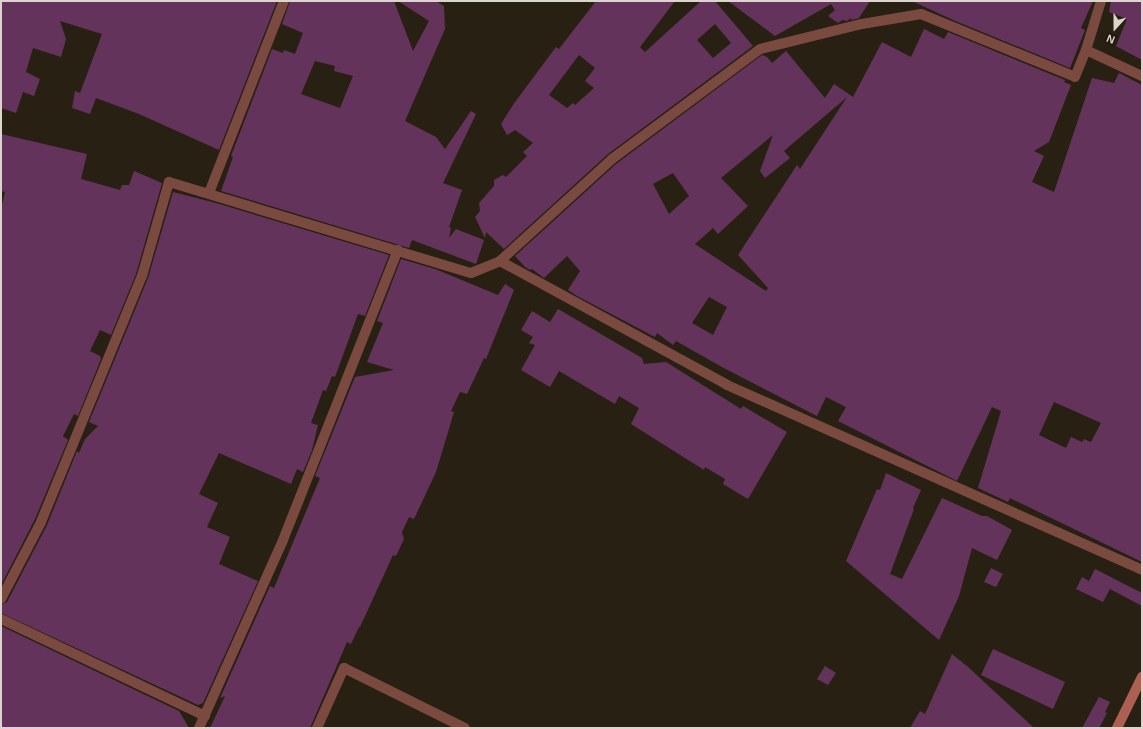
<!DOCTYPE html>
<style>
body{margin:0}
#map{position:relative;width:1143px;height:729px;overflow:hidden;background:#282113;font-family:Arial,sans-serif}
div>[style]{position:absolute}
.building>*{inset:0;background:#64335b}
.street>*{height:10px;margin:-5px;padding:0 5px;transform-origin:5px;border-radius:5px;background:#7a4a41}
.secondary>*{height:10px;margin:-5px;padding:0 5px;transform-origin:5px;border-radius:5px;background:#ab6051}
span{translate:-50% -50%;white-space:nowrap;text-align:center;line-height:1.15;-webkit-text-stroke:3px #1f170a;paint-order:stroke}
.frame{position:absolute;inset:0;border:2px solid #dbd6cd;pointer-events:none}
.north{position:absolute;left:1095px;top:8px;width:40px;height:40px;-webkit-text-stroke:3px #1f170a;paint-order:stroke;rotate:201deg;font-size:11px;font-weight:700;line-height:16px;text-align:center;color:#dbd6cd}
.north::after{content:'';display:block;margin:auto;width:14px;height:18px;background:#dbd6cd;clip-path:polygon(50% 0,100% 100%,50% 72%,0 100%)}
</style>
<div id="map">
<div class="building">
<div style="clip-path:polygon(1px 1px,277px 1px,219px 150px,139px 114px,96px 98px,90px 114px,72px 108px,75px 91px,80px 93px,102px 34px,60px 21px,66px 39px,61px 57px,33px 48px,26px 72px,40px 79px,34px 96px,23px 92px,16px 113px,1px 108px)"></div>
<div style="clip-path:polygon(evenodd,290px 1px,394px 1px,413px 51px,429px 21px,398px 1px,436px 1px,444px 6px,445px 29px,405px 121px,436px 137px,445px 149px,471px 111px,476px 114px,443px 183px,462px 190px,449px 227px,451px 228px,449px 238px,456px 229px,484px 240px,476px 264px,412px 240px,409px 248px,221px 191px,233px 157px,231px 156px,272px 49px,283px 53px,284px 50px,295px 54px,303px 33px,282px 24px,290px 1px,315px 61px,335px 66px,334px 71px,353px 76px,340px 108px,301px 94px,315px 61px)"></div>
<div style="clip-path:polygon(evenodd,596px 1px,675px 1px,640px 47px,645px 52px,701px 1px,715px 1px,753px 46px,608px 154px,504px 249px,486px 232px,485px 238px,475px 217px,480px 211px,479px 203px,494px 186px,494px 180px,503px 175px,506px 177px,527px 156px,523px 152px,533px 143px,515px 130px,507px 135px,501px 124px,515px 102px,556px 47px,559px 49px,596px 1px,715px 24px,731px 43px,713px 58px,697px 40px,715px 24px,596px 1px,579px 55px,595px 68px,585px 81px,594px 88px,575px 105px,573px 103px,567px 108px,549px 95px,579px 55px)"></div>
<div style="clip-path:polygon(728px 1px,870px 1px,859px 18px,852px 20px,850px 18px,848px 21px,842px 20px,838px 23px,828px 16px,835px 10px,831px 4px,775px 36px)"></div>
<div style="clip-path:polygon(912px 1px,1093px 1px,1081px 28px,1085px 30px,1070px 68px,953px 20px)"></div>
<div style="clip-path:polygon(1111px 1px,1142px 1px,1142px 60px,1116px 46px,1127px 19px,1109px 12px)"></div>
<div style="clip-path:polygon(evenodd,924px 29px,944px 39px,948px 32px,1065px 80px,1064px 82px,1071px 85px,1049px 142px,1034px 151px,1044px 156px,1032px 182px,1054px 192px,1092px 78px,1114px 83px,1119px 73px,1142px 85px,1142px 562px,1010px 498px,1008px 502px,978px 488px,1001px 411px,992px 407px,957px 481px,838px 421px,846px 407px,826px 397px,817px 416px,722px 367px,676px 341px,673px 345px,657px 333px,655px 337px,577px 296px,568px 290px,580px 271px,567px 256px,544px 278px,532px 269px,530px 270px,525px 267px,515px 256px,616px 164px,762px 55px,767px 57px,772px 63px,786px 51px,825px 98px,834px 84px,853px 97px,882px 42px,911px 57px,924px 29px,847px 97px,800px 169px,797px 165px,738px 255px,768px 288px,766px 291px,695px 244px,713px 228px,718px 234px,748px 206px,721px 178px,773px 135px,760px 171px,765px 178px,790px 158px,784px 151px,847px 97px,924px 29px,673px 173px,689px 196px,669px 214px,653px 184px,673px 173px,924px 29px,709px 297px,727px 307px,713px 335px,692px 323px,709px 297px,924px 29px,1054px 402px,1101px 423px,1091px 442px,1084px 439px,1082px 442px,1071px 437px,1066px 448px,1039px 435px,1054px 402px)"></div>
<div style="clip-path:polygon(1px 134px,87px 154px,81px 179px,120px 190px,122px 185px,129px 185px,134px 171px,162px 183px,136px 274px,111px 335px,100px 330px,90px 351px,100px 356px,101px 359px,78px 416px,74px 414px,63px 436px,68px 440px,35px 519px,1px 585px,1px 209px,5px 192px,1px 191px)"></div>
<div style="clip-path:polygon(173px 192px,216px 203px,389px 255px,365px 316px,358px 314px,335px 377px,332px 376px,326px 391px,323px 390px,311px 423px,318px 425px,312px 450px,303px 472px,297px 469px,291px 484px,219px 453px,199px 494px,218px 503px,207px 527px,230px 537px,219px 564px,258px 581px,203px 703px,198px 705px,1px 613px,1px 605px,7px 602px,47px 525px,77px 451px,79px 453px,85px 439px,98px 426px,89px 422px,148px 278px)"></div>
<div style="clip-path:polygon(401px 259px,435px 269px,498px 295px,505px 284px,514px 290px,486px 359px,484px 358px,467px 394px,460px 392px,451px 411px,454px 412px,436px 472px,414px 519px,409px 517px,402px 532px,404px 539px,396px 556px,393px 555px,360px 627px,359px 627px,351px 644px,347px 642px,310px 728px,210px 728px,225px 696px,220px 698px,270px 586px,274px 588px,320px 478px,315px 476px,355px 377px,394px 370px,367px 362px,383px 323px,377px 321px)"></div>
<div style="clip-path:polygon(558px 309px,642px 358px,644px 364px,666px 362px,741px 409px,743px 406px,787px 432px,748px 499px,723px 484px,725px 479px,705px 467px,704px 470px,631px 424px,639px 408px,619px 396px,615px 404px,559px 371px,550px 387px,521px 370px,535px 345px,529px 343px,533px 337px,521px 330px,532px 311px,550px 322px)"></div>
<div style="clip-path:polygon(886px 473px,921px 490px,913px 508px,914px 509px,890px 574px,902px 579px,942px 498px,982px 516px,987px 516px,1012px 530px,997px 560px,972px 548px,959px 596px,939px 640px,846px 561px,877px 489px,880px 490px)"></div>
<div style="clip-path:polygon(991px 568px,1003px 574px,996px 587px,984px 582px)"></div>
<div style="clip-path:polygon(1095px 569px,1142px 593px,1142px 606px,1110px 589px,1103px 602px,1076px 589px,1082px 577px,1089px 581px)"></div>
<div style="clip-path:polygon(1px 626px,179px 711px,189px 728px,1px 728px)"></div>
<div style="clip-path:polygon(993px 649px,1065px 682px,1053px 709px,981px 675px)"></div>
<div style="clip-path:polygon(952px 654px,968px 667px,1034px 728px,910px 728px,920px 711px,925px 714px)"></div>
<div style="clip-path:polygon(825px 666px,836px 673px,828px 685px,817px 679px)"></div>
<div style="clip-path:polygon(1099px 697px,1110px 702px,1105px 712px,1107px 713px,1099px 728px,1082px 728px)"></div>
</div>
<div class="street">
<div style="left:1101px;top:1px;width:51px;rotate:107deg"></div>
<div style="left:1086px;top:50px;width:62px;rotate:24.9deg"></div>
<div style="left:209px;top:193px;width:206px;rotate:-68.7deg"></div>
<div style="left:500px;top:261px;width:259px;rotate:28.6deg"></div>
<div style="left:727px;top:385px;width:454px;rotate:24deg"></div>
<div style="left:1px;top:599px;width:87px;rotate:-62.5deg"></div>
<div style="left:41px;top:522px;width:266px;rotate:-67.7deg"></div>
<div style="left:142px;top:276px;width:98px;rotate:-74deg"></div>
<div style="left:169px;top:182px;width:315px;rotate:16.8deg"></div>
<div style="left:471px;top:273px;width:31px;rotate:-22deg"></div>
<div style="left:500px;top:261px;width:151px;rotate:-42.3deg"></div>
<div style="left:612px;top:159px;width:184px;rotate:-36.6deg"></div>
<div style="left:760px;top:49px;width:105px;rotate:-13.8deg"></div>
<div style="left:862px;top:24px;width:60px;rotate:-9.6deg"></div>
<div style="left:921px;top:14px;width:166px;rotate:22.2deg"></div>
<div style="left:1075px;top:77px;width:29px;rotate:-68deg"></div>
<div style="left:1px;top:619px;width:226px;rotate:25.4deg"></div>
<div style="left:199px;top:728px;width:206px;rotate:-65.9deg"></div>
<div style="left:283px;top:540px;width:312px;rotate:-68.4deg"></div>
<div style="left:317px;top:728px;width:66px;rotate:-65.8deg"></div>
<div style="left:344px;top:668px;width:135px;rotate:26.4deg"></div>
</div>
<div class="secondary">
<div style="left:1117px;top:728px;width:57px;rotate:-63.9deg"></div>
</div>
<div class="frame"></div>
<div class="north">N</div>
</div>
